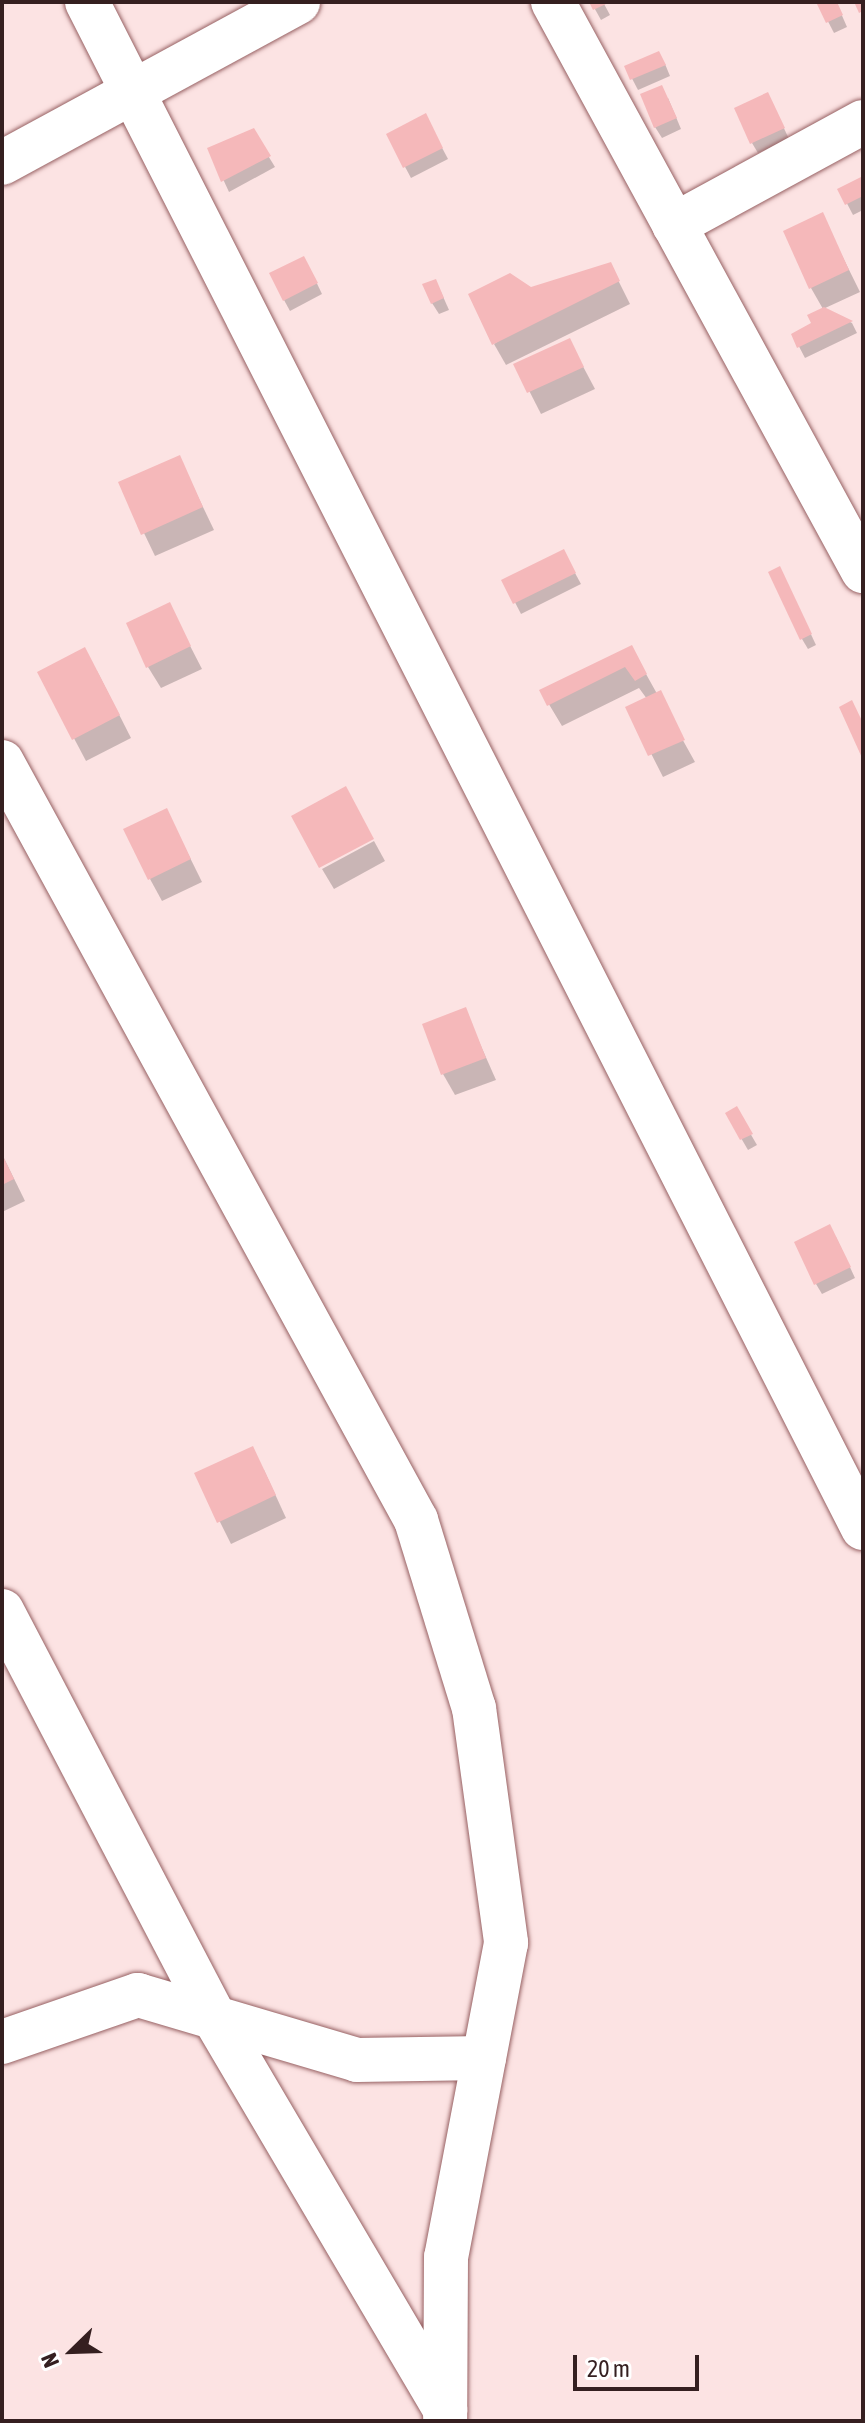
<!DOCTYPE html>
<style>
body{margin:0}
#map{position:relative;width:865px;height:2423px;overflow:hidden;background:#fce3e3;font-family:"Asap Condensed",sans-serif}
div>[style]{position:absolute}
.shadow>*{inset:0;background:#0003}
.building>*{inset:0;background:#f5b8ba}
.roads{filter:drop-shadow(0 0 2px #976163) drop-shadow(0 0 2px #976163)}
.minor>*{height:44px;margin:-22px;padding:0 22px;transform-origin:22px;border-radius:22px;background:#fff}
span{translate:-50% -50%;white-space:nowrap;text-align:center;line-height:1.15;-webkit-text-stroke:6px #fff;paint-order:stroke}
.frame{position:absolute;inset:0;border:4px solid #351f20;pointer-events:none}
.north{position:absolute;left:32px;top:2311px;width:80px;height:80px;-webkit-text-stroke:6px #fff;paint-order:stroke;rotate:247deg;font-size:22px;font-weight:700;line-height:32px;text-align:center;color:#351f20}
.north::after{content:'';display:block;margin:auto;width:28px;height:36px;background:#351f20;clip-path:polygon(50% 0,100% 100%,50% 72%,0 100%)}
.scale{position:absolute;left:573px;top:2355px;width:126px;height:36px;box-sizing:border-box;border:4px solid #351f20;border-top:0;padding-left:10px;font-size:24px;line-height:28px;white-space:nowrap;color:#351f20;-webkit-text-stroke:6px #fff;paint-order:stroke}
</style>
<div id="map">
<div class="shadow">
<div style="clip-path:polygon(591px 2px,603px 2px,610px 15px,601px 20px)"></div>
<div style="clip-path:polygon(818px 2px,836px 2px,847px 27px,834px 33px)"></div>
<div style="clip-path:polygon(665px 64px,670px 76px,638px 90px,626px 67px)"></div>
<div style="clip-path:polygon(668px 98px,681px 129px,662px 138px,655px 127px)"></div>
<div style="clip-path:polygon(773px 105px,789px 139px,758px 153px,752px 143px)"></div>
<div style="clip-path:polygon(431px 127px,448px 159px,411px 178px,388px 135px)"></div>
<div style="clip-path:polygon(253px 131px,275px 167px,229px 192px,209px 149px)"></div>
<div style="clip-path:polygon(863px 179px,863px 210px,853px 215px,840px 190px)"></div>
<div style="clip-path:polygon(822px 215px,860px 292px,823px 309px,852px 323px,857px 333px,805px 358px,793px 335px,813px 324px,823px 309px,811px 288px)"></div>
<div style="clip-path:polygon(610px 264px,630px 304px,506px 365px,494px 344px)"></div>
<div style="clip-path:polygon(310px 269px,322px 294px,290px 311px,284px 300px)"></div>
<div style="clip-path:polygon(441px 292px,449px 310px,439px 314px,432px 303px)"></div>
<div style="clip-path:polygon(569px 340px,595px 389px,541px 414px,516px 365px)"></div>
<div style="clip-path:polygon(179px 457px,214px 530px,155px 556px,120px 483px)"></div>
<div style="clip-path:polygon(563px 551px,581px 584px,521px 614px,504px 581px)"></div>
<div style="clip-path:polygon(785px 579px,816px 645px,808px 649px,802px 639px)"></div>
<div style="clip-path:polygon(169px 605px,202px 669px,161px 688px,148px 667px)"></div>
<div style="clip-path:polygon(631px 647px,695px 762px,663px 777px,628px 708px,647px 699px,639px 688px,562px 726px,541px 691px)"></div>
<div style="clip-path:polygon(97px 671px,131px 738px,86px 761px,39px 672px)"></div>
<div style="clip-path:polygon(167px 811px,202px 882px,162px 901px,150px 879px)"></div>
<div style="clip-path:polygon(374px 841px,385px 861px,334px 889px,322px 869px)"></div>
<div style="clip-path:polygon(465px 1010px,496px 1080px,455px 1095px,443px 1074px)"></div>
<div style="clip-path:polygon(736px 1109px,757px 1145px,748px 1150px,727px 1114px)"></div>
<div style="clip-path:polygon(2px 1154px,25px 1201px,2px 1212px)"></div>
<div style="clip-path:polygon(836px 1237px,855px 1278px,822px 1294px,816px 1284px)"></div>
<div style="clip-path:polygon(264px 1470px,286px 1518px,231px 1544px,196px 1474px)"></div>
</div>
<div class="building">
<div style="clip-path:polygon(589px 2px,605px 2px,606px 4px,593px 10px)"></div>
<div style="clip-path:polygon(816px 2px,837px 2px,843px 15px,826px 23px)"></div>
<div style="clip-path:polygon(863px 2px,863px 11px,859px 13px,855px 4px)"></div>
<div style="clip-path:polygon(659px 51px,666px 65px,630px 80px,624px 66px)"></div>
<div style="clip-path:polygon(662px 85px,677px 118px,654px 128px,640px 94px)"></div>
<div style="clip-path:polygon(768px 92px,785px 128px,750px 144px,734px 108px)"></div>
<div style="clip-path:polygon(426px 113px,443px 148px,403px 168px,386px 134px)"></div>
<div style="clip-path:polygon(254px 128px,271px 156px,221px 182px,207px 148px)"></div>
<div style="clip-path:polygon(863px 176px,863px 196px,845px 205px,837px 189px)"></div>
<div style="clip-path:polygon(823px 212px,849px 270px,809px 289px,783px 231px)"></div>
<div style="clip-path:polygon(304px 256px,318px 283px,283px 301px,269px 273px)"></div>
<div style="clip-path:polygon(611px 262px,620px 281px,492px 345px,468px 294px,510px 273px,531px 287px)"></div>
<div style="clip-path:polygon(436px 279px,444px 298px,431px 304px,422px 284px)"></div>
<div style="clip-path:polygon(824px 307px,853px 321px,797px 348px,791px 334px,811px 323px,807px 315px)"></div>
<div style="clip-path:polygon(570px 338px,584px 367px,527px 393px,513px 364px)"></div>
<div style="clip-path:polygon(180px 455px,203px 507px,141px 535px,118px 482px)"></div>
<div style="clip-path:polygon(564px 549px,576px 573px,513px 604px,501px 580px)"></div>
<div style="clip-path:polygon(780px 566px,812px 634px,800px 640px,768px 572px)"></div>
<div style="clip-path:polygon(170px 602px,191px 646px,146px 668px,126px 623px)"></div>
<div style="clip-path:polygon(632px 645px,647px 674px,635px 681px,625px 667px,547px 706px,539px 690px)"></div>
<div style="clip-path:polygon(85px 647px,120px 715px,72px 740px,37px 672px)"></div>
<div style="clip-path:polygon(661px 690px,685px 740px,648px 756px,625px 707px)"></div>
<div style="clip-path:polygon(852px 700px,863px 723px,863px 760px,839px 707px)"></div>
<div style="clip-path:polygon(346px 786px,374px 839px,319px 868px,291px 816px)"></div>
<div style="clip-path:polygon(167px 808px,191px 859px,148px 880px,123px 829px)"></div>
<div style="clip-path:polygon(466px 1007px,486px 1058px,441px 1075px,422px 1024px)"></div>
<div style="clip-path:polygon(737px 1106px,753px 1134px,740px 1140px,725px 1113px)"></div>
<div style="clip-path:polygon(2px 1154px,14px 1179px,2px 1185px)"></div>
<div style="clip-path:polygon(830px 1224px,851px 1267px,814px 1285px,794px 1242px)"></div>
<div style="clip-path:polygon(253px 1446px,276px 1495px,217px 1523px,194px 1473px)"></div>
</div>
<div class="roads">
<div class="minor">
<div style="left:87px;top:2px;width:1712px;rotate:63.05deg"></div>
<div style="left:553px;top:2px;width:648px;rotate:61.42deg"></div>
<div style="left:2px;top:163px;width:337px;rotate:-28.5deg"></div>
<div style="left:674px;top:225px;width:215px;rotate:-28.6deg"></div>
<div style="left:2px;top:762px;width:864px;rotate:61.36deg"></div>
<div style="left:416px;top:1520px;width:197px;rotate:72.9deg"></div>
<div style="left:474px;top:1708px;width:237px;rotate:82.2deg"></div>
<div style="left:506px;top:1943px;width:320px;rotate:100.8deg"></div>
<div style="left:446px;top:2257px;width:164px;rotate:90.3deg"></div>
<div style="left:2px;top:1611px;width:460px;rotate:62.4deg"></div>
<div style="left:215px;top:2019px;width:454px;rotate:59.5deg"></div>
<div style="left:2px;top:2042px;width:144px;rotate:-19.1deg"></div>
<div style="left:138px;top:1995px;width:228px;rotate:16.5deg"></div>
<div style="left:357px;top:2060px;width:127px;rotate:-0.9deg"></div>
</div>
</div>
<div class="frame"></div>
<div class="north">N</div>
<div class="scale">20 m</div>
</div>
